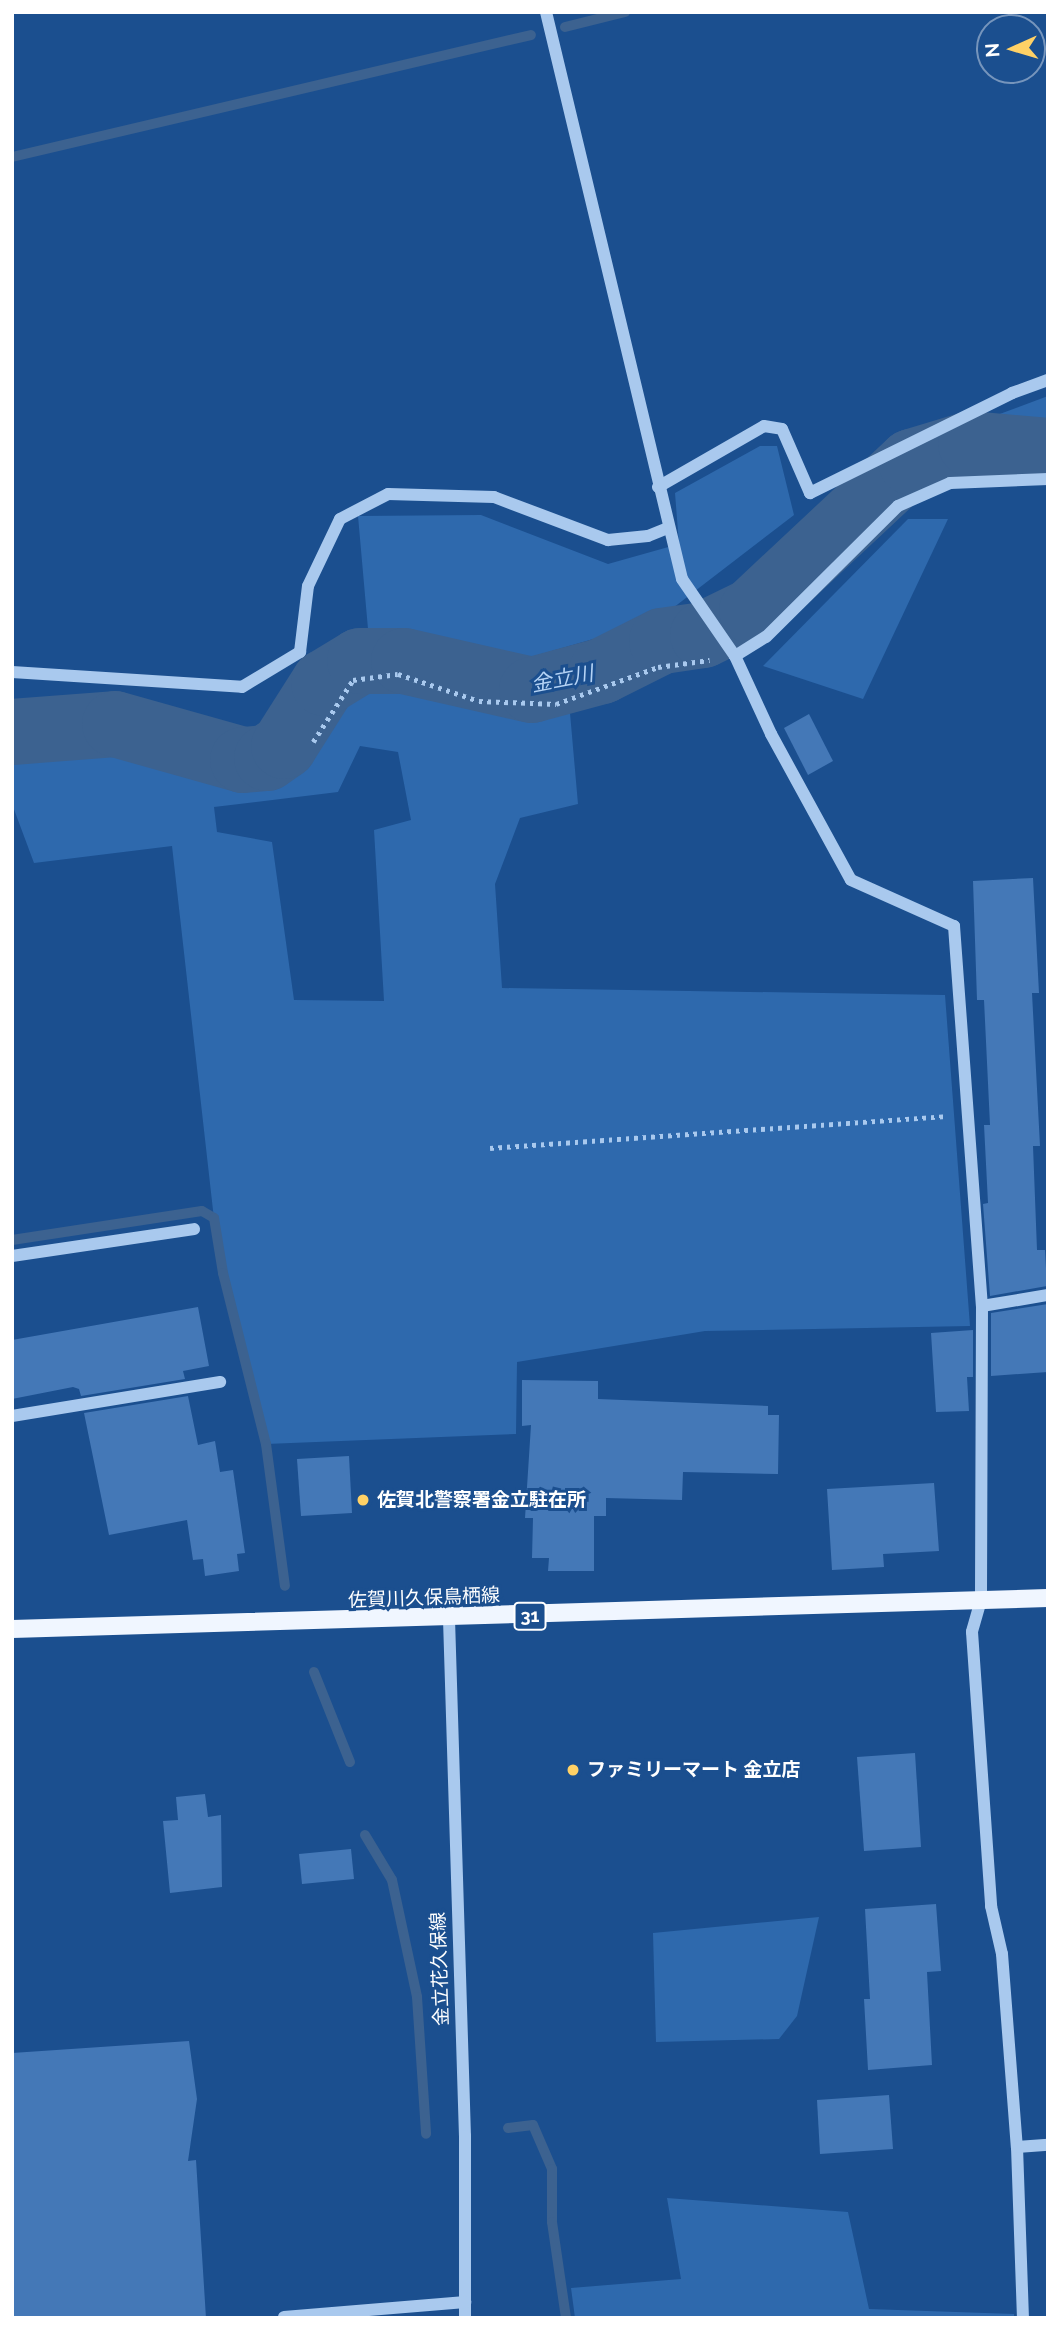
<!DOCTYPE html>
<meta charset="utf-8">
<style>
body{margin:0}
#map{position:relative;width:1060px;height:2330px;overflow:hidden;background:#1b4f8f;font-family:Raleway,"Noto Sans JP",sans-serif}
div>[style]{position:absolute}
.green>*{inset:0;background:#2e69ad}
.stream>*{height:10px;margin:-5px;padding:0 5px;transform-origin:5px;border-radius:5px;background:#3c6290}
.river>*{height:66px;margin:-33px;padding:0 33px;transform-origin:33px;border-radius:33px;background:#3c6290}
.building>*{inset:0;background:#4478b7}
.path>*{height:4.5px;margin-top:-2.25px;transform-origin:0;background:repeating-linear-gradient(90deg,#a9c9ee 0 3.5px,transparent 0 8.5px)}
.minor>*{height:12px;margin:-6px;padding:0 6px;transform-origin:6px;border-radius:6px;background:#a9c9ee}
.major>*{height:18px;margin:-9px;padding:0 9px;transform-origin:9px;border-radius:9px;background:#f0f6ff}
.dots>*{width:19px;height:19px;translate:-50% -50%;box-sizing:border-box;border:4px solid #1b4f8f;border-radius:50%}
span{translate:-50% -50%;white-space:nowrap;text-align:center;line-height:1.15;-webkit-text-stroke:6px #1b4f8f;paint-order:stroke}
.shield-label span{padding:2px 5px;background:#1b4f8f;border:2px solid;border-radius:5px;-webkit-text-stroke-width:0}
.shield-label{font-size:18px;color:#fff;font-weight:700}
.poi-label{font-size:19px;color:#fff;font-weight:700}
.left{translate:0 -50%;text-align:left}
.street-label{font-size:19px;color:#fff}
.water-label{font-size:21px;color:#b5d3f5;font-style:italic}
.frame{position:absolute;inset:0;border:14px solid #fff;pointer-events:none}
.north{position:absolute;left:976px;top:14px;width:70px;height:70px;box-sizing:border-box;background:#1b4f8f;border:2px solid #7695bc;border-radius:50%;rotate:266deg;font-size:19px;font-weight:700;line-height:28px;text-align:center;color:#fff}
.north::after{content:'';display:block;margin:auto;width:24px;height:32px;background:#ffd166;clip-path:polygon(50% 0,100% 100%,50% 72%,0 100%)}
</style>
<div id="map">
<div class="green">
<div style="clip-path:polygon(1048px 396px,1048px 434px,978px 422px)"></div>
<div style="clip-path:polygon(760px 446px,777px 446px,794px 515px,656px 621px,510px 663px,368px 629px,358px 516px,481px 515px,608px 564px,679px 544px,675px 493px)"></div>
<div style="clip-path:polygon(908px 519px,948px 519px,863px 699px,763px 666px)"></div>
<div style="clip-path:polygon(evenodd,354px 686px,399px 687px,481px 711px,570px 713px,578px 804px,520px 818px,495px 884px,502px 988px,945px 995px,970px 1326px,705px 1331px,517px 1362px,516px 1434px,266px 1444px,223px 1273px,214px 1219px,172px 846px,34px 863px,12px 804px,12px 748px,120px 744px,212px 778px,270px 778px,321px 740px,354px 686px,360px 746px,398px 752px,411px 820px,374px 830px,384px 1001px,294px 1000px,272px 842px,217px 832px,214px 807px,338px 792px,360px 746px)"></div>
<div style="clip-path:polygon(819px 1917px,797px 2016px,779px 2039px,656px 2042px,653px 1933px)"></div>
<div style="clip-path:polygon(667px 2198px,848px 2212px,869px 2309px,1014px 2314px,1014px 2318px,575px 2318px,571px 2288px,681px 2279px)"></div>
</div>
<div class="stream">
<div style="left:565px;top:27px;width:62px;rotate:-14deg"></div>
<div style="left:12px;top:157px;width:533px;rotate:-13.23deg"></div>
<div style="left:12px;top:1240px;width:192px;rotate:-8.7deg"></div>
<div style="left:202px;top:1211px;width:14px;rotate:30deg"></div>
<div style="left:214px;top:1218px;width:56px;rotate:80.7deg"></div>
<div style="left:223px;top:1273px;width:176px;rotate:75.9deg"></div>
<div style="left:266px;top:1444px;width:143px;rotate:82.4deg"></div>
<div style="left:314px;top:1672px;width:97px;rotate:68.2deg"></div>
<div style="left:365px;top:1835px;width:52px;rotate:59deg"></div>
<div style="left:392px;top:1880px;width:120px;rotate:77.9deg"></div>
<div style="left:417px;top:1997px;width:137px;rotate:86.2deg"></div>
<div style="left:508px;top:2128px;width:25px;rotate:-7deg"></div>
<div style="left:533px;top:2125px;width:48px;rotate:66.6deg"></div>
<div style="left:552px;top:2169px;width:53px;rotate:90deg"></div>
<div style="left:552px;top:2222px;width:97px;rotate:81.7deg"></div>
</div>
<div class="river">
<div style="left:12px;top:732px;width:103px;rotate:-4.4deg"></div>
<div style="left:115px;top:724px;width:133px;rotate:15.7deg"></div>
<div style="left:243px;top:760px;width:24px;rotate:-5deg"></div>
<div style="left:267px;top:758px;width:21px;rotate:-35deg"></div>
<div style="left:284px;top:746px;width:75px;rotate:-57.6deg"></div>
<div style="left:324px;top:683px;width:42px;rotate:-31.4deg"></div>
<div style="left:360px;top:661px;width:44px"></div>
<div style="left:404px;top:661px;width:131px;rotate:12.8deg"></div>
<div style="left:532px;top:690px;width:73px;rotate:-15.2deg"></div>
<div style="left:602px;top:671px;width:67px;rotate:-26.6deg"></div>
<div style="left:662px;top:641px;width:41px;rotate:-8.3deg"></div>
<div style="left:703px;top:635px;width:55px;rotate:-26.1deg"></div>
<div style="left:752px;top:611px;width:218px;rotate:-43.1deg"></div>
<div style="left:911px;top:462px;width:63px;rotate:-16.7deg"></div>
<div style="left:971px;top:444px;width:77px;rotate:5.2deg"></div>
</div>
<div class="building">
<div style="clip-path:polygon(809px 714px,833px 761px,808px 775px,784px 728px)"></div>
<div style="clip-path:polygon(1033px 878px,1039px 993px,1032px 993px,1040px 1146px,1033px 1146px,1037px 1250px,1045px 1250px,1047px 1286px,990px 1296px,983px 1204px,988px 1203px,984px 1125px,990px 1125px,984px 1000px,977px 1000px,973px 881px)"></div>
<div style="clip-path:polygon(1048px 1304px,1048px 1372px,991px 1376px,991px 1313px)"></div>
<div style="clip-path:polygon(198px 1307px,209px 1366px,183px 1371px,185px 1379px,81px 1396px,79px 1389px,73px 1387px,12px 1399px,12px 1340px)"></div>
<div style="clip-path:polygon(973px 1330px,973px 1377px,967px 1377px,969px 1411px,936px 1412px,931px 1333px)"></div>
<div style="clip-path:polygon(522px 1380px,598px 1381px,598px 1399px,768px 1406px,768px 1415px,779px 1415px,778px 1474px,683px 1472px,682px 1500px,606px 1498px,606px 1516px,594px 1516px,594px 1571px,548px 1571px,549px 1558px,532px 1558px,533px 1518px,525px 1518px,531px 1425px,522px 1426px)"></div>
<div style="clip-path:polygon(188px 1396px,198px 1445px,215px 1441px,220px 1472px,233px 1470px,245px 1553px,237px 1554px,239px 1571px,205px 1576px,203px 1559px,193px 1560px,187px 1520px,109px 1535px,84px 1413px)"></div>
<div style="clip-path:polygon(349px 1456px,352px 1513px,301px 1516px,297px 1459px)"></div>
<div style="clip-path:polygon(934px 1483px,939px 1551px,883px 1554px,884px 1567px,832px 1570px,827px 1489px)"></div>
<div style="clip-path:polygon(915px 1753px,921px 1847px,864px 1851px,857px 1757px)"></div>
<div style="clip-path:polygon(205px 1794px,208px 1817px,221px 1815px,222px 1887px,170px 1893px,163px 1821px,178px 1820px,176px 1797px)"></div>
<div style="clip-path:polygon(351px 1849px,354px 1879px,302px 1884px,299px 1854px)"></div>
<div style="clip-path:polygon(936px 1904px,941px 1971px,927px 1972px,932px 2065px,868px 2070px,864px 1999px,870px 1999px,865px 1909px)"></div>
<div style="clip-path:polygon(189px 2041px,197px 2099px,188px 2161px,196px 2160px,206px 2318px,12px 2318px,12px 2053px)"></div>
<div style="clip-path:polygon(889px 2095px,893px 2149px,820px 2154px,817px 2100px)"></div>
</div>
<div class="path">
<div style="left:313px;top:742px;width:74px;rotate:-57.2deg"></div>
<div style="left:353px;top:680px;width:45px;rotate:-7.6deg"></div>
<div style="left:398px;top:674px;width:85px;rotate:18.4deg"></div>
<div style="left:479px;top:701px;width:77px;rotate:2.2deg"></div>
<div style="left:556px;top:704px;width:109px;rotate:-19.9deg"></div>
<div style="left:658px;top:667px;width:52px;rotate:-7.7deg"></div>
<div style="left:490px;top:1148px;width:457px;rotate:-4deg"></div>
</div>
<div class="minor">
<div style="left:546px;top:12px;width:583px;rotate:76.51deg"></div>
<div style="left:682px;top:579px;width:93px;rotate:55.5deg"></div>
<div style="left:735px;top:656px;width:86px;rotate:65.2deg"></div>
<div style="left:771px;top:734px;width:166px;rotate:61.3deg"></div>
<div style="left:851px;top:880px;width:113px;rotate:24.1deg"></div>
<div style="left:954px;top:926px;width:381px;rotate:85.8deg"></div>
<div style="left:982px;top:1306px;width:294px;rotate:90.2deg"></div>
<div style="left:981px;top:1600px;width:33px;rotate:106deg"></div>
<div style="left:972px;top:1632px;width:275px;rotate:86deg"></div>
<div style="left:991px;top:1906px;width:49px;rotate:77.1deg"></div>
<div style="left:1002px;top:1954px;width:194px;rotate:85.6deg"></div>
<div style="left:1017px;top:2147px;width:171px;rotate:88deg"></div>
<div style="left:658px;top:487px;width:122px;rotate:-29.9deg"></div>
<div style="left:764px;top:426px;width:18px;rotate:9deg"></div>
<div style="left:782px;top:429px;width:70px;rotate:66.4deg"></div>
<div style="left:810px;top:493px;width:225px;rotate:-26.3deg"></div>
<div style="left:1012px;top:393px;width:38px;rotate:-20deg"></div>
<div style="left:735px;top:656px;width:36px;rotate:-32deg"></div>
<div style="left:766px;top:637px;width:186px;rotate:-44.8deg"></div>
<div style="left:898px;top:506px;width:57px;rotate:-23.9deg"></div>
<div style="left:950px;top:483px;width:98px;rotate:-2.3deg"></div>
<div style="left:12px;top:672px;width:230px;rotate:3.7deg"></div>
<div style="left:242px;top:687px;width:68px;rotate:-31.1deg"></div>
<div style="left:300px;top:652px;width:66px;rotate:-83.1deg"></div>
<div style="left:308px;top:586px;width:74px;rotate:-64.5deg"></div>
<div style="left:340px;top:519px;width:54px;rotate:-27.5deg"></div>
<div style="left:388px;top:494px;width:106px;rotate:1.6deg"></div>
<div style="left:494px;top:497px;width:122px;rotate:20.7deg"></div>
<div style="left:608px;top:540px;width:40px;rotate:-5.7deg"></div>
<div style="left:648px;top:536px;width:22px;rotate:-22deg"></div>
<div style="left:12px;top:1256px;width:184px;rotate:-8.4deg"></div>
<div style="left:982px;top:1306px;width:67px;rotate:-9.5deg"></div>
<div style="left:12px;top:1416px;width:211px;rotate:-9.3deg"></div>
<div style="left:449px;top:1619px;width:517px;rotate:88.23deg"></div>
<div style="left:465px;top:2136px;width:182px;rotate:90deg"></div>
<div style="left:1017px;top:2147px;width:31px;rotate:-4deg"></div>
<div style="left:284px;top:2317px;width:182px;rotate:-4.7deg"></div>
</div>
<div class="major">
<div style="left:12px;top:1629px;width:1036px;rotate:-1.71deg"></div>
</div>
<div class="dots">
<div style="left:363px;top:1500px;background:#ffd166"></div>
<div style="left:573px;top:1770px;background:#ffd166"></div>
</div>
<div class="shield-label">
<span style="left:530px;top:1616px">31</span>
</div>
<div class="poi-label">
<span class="left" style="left:377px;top:1500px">佐賀北警察署金立駐在所</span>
<span class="left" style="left:587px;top:1770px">ファミリーマート 金立店</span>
</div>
<div class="street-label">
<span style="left:424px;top:1598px;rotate:-2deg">佐賀川久保鳥栖線</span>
<span style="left:440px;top:1969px;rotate:-92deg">金立花久保線</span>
</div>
<div class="water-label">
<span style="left:562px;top:679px;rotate:-11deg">金立川</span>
</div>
<div class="frame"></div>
<div class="north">N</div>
</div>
